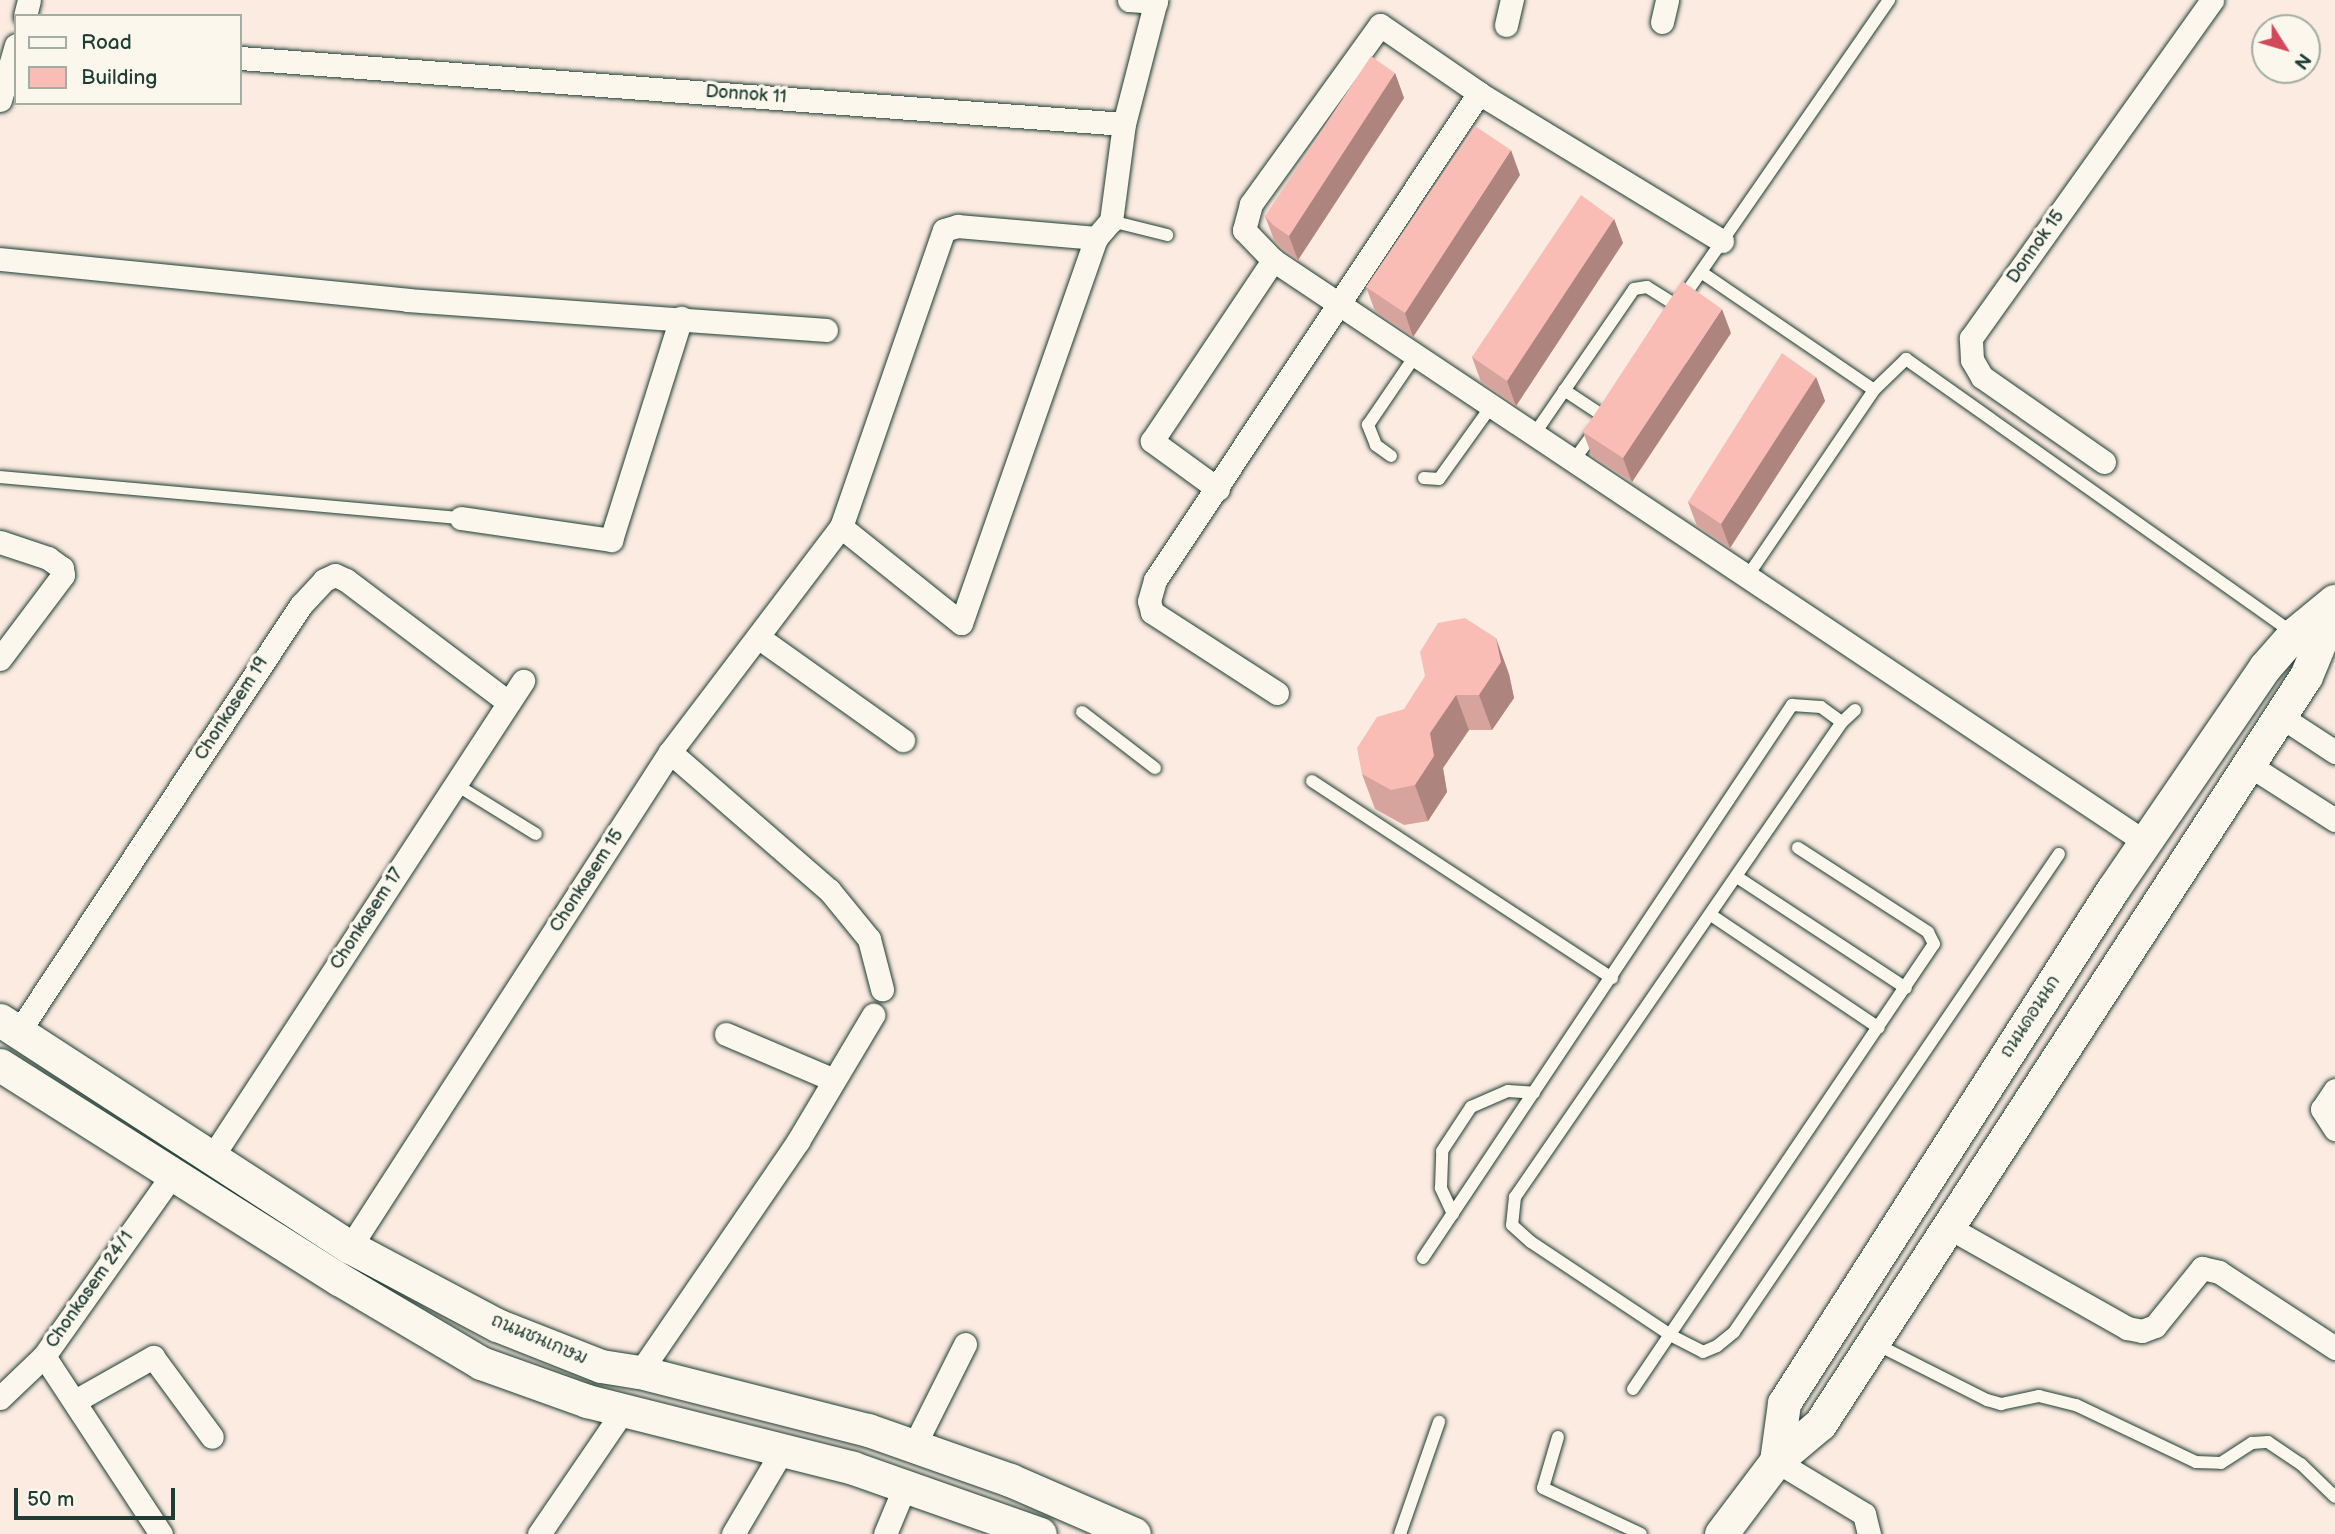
<!DOCTYPE html>
<meta charset="utf-8">
<style>
body{margin:0}
#map{position:relative;width:2335px;height:1534px;overflow:hidden;background:#fbebe1;font-family:"Balsamiq Sans","Playpen Sans Thai",sans-serif}
div>[style]{position:absolute}
.roads{filter:drop-shadow(0 0 2px #1f3d34) drop-shadow(0 0 2px #1f3d34)}
.service>*{height:12px;margin:-6px;padding:0 6px;transform-origin:6px;border-radius:6px;background:#fbf7ec}
.minor>*{height:23px;margin:-11.5px;padding:0 11.5px;transform-origin:11.5px;border-radius:11.5px;background:#fbf7ec}
.secondary>*{height:33px;margin:-16.5px;padding:0 16.5px;transform-origin:16.5px;border-radius:16.5px;background:#fbf7ec}
.wall>*{inset:0;background:#d6a39d}
.shaded-wall>*{inset:0;background:#ae847f}
.building>*{inset:0;background:#f9bdb6}
span{translate:-50% -50%;white-space:nowrap;text-align:center;line-height:1.15;-webkit-text-stroke:7px #fbf7ec;paint-order:stroke}
.street-label{font-size:18px;color:#1f3d34}
.legend{position:absolute;left:14px;top:14px;width:228px;height:91px;box-sizing:border-box;background:#fbf7ec;border:2px solid #a3ada2;margin:0;padding:9px 12px;list-style:none;font-size:21px;color:#1f3d34}
.legend li{display:flex;align-items:center;gap:14px;height:35px}
.legend b{width:35px;border:2px solid #a3ada2}
.north{position:absolute;left:2251px;top:14px;width:70px;height:70px;box-sizing:border-box;background:#fbf7ec;border:2px solid #a3ada2;border-radius:50%;rotate:127deg;font-size:19px;font-weight:700;line-height:28px;text-align:center;color:#1f3d34}
.north::after{content:'';display:block;margin:auto;width:24px;height:32px;background:#d1495b;clip-path:polygon(50% 0,100% 100%,50% 72%,0 100%)}
.scale{position:absolute;left:14px;top:1488px;width:161px;height:32px;box-sizing:border-box;border:4px solid #1f3d34;border-top:0;padding-left:9px;font-size:21px;line-height:24px;white-space:nowrap;color:#1f3d34;-webkit-text-stroke:5px #fbf7ec;paint-order:stroke}
</style>
<div id="map">
<div class="roads">
<div class="service">
<div style="left:1111px;top:221px;width:58px;rotate:14deg"></div>
<div style="left:1701px;top:272px;width:209px;rotate:34.3deg"></div>
<div style="left:1682px;top:299px;width:364px;rotate:-55.3deg"></div>
<div style="left:1564px;top:390px;width:49px;rotate:33.4deg"></div>
<div style="left:1533px;top:436px;width:178px;rotate:-55.5deg"></div>
<div style="left:1634px;top:289px;width:13px;rotate:-9deg"></div>
<div style="left:1647px;top:287px;width:36px;rotate:32deg"></div>
<div style="left:1391px;top:456px;width:19px;rotate:-144deg"></div>
<div style="left:1376px;top:445px;width:22px;rotate:-112deg"></div>
<div style="left:1368px;top:425px;width:83px;rotate:-55.7deg"></div>
<div style="left:1574px;top:460px;width:36px;rotate:-54deg"></div>
<div style="left:0;top:477px;width:463px;rotate:5.1deg"></div>
<div style="left:1424px;top:478px;width:15px;rotate:4deg"></div>
<div style="left:1439px;top:479px;width:87px;rotate:-54.3deg"></div>
<div style="left:1749px;top:574px;width:222px;rotate:-55.8deg"></div>
<div style="left:1874px;top:390px;width:45px;rotate:-44.1deg"></div>
<div style="left:1906px;top:359px;width:476px;rotate:35.3deg"></div>
<div style="left:1855px;top:710px;width:18px;rotate:137deg"></div>
<div style="left:1842px;top:722px;width:577px;rotate:124.54deg"></div>
<div style="left:1515px;top:1197px;width:28px;rotate:96deg"></div>
<div style="left:1512px;top:1225px;width:25px;rotate:42deg"></div>
<div style="left:1531px;top:1242px;width:169px;rotate:33.7deg"></div>
<div style="left:1672px;top:1336px;width:35px;rotate:27deg"></div>
<div style="left:1703px;top:1352px;width:15px;rotate:-23deg"></div>
<div style="left:1717px;top:1346px;width:22px;rotate:-39deg"></div>
<div style="left:1734px;top:1332px;width:578px;rotate:-55.79deg"></div>
<div style="left:1082px;top:712px;width:92px;rotate:37.5deg"></div>
<div style="left:1312px;top:781px;width:359px;rotate:33.3deg"></div>
<div style="left:455px;top:784px;width:95px;rotate:31.7deg"></div>
<div style="left:1737px;top:877px;width:202px;rotate:33.3deg"></div>
<div style="left:1711px;top:915px;width:202px;rotate:33.9deg"></div>
<div style="left:1453px;top:1214px;width:29px;rotate:-115deg"></div>
<div style="left:1441px;top:1188px;width:37px;rotate:-88deg"></div>
<div style="left:1442px;top:1151px;width:53px;rotate:-56.6deg"></div>
<div style="left:1471px;top:1107px;width:40px;rotate:-23.4deg"></div>
<div style="left:1508px;top:1091px;width:26px;rotate:4deg"></div>
<div style="left:1423px;top:1258px;width:665px;rotate:-56.29deg"></div>
<div style="left:1792px;top:705px;width:29px;rotate:4deg"></div>
<div style="left:1821px;top:707px;width:26px;rotate:36deg"></div>
<div style="left:1874px;top:1343px;width:127px;rotate:26.8deg"></div>
<div style="left:1987px;top:1400px;width:15px;rotate:16deg"></div>
<div style="left:2001px;top:1404px;width:39px;rotate:-12deg"></div>
<div style="left:2039px;top:1396px;width:38px;rotate:14deg"></div>
<div style="left:2076px;top:1405px;width:133px;rotate:25.4deg"></div>
<div style="left:2196px;top:1462px;width:25px;rotate:2deg"></div>
<div style="left:2221px;top:1463px;width:37px;rotate:-33deg"></div>
<div style="left:2252px;top:1443px;width:16px;rotate:-4deg"></div>
<div style="left:2268px;top:1442px;width:40px;rotate:34deg"></div>
<div style="left:2301px;top:1464px;width:47px;rotate:44.1deg"></div>
<div style="left:1633px;top:1389px;width:537px;rotate:-55.93deg"></div>
<div style="left:1934px;top:944px;width:13px;rotate:-117deg"></div>
<div style="left:1928px;top:932px;width:155px;rotate:-147.1deg"></div>
<div style="left:1558px;top:1437px;width:53px;rotate:106.4deg"></div>
<div style="left:1543px;top:1488px;width:108px;rotate:25.1deg"></div>
<div style="left:1400px;top:1534px;width:119px;rotate:-70.8deg"></div>
</div>
<div class="minor">
<div style="left:1129px;top:0;width:27px;rotate:4deg"></div>
<div style="left:25px;top:16px;width:16px;rotate:-76deg"></div>
<div style="left:1662px;top:22px;width:23px;rotate:-77deg"></div>
<div style="left:1506px;top:25px;width:26px;rotate:-77deg"></div>
<div style="left:240px;top:58px;width:886px;rotate:4.27deg"></div>
<div style="left:1124px;top:124px;width:128px;rotate:-75.5deg"></div>
<div style="left:0;top:100px;width:57px;rotate:-73.8deg"></div>
<div style="left:957px;top:226px;width:140px;rotate:4.9deg"></div>
<div style="left:1096px;top:238px;width:408px;rotate:109.3deg"></div>
<div style="left:961px;top:623px;width:154px;rotate:-141.3deg"></div>
<div style="left:841px;top:527px;width:314px;rotate:-70.9deg"></div>
<div style="left:944px;top:230px;width:14px;rotate:-17deg"></div>
<div style="left:1096px;top:238px;width:23px;rotate:-49deg"></div>
<div style="left:1111px;top:221px;width:98px;rotate:-82.4deg"></div>
<div style="left:1722px;top:241px;width:285px;rotate:-148.7deg"></div>
<div style="left:1479px;top:93px;width:120px;rotate:-145.5deg"></div>
<div style="left:1380px;top:25px;width:221px;rotate:125.8deg"></div>
<div style="left:1251px;top:204px;width:27px;rotate:105deg"></div>
<div style="left:1244px;top:230px;width:42px;rotate:46deg"></div>
<div style="left:1273px;top:260px;width:1048px;rotate:33.72deg"></div>
<div style="left:0;top:259px;width:410px;rotate:5.7deg"></div>
<div style="left:408px;top:300px;width:419px;rotate:4.1deg"></div>
<div style="left:2104px;top:462px;width:149px;rotate:-145.1deg"></div>
<div style="left:1982px;top:377px;width:20px;rotate:-120deg"></div>
<div style="left:1972px;top:360px;width:22px;rotate:-93deg"></div>
<div style="left:1971px;top:338px;width:415px;rotate:-54.5deg"></div>
<div style="left:1218px;top:489px;width:82px;rotate:-144deg"></div>
<div style="left:1152px;top:441px;width:218px;rotate:-56.2deg"></div>
<div style="left:461px;top:518px;width:152px;rotate:8.3deg"></div>
<div style="left:611px;top:540px;width:233px;rotate:-72.5deg"></div>
<div style="left:0;top:542px;width:51px;rotate:18.4deg"></div>
<div style="left:48px;top:558px;width:17px;rotate:36deg"></div>
<div style="left:62px;top:568px;width:7px;rotate:82deg"></div>
<div style="left:63px;top:575px;width:105px;rotate:126.9deg"></div>
<div style="left:758px;top:637px;width:178px;rotate:35.4deg"></div>
<div style="left:1277px;top:693px;width:149px;rotate:-147.1deg"></div>
<div style="left:1152px;top:612px;width:11px;rotate:-105deg"></div>
<div style="left:1149px;top:601px;width:22px;rotate:-74deg"></div>
<div style="left:1155px;top:580px;width:585px;rotate:-56.36deg"></div>
<div style="left:2280px;top:716px;width:66px;rotate:33.2deg"></div>
<div style="left:670px;top:752px;width:211px;rotate:41deg"></div>
<div style="left:829px;top:890px;width:63px;rotate:50.8deg"></div>
<div style="left:869px;top:939px;width:52px;rotate:75.4deg"></div>
<div style="left:2249px;top:765px;width:102px;rotate:32.6deg"></div>
<div style="left:19px;top:1031px;width:511px;rotate:-56.5deg"></div>
<div style="left:301px;top:605px;width:34px;rotate:-47deg"></div>
<div style="left:324px;top:580px;width:12px;rotate:-24deg"></div>
<div style="left:335px;top:575px;width:12px;rotate:24deg"></div>
<div style="left:346px;top:580px;width:203px;rotate:37deg"></div>
<div style="left:726px;top:1034px;width:117px;rotate:23.1deg"></div>
<div style="left:2335px;top:1090px;width:23px;rotate:124deg"></div>
<div style="left:2322px;top:1109px;width:24px;rotate:57deg"></div>
<div style="left:212px;top:1157px;width:569px;rotate:-56.84deg"></div>
<div style="left:1948px;top:1227px;width:206px;rotate:29.4deg"></div>
<div style="left:2127px;top:1328px;width:15px;rotate:11deg"></div>
<div style="left:2142px;top:1331px;width:14px;rotate:-21deg"></div>
<div style="left:2155px;top:1326px;width:75px;rotate:-51deg"></div>
<div style="left:2202px;top:1268px;width:17px;rotate:13deg"></div>
<div style="left:2219px;top:1272px;width:139px;rotate:33.2deg"></div>
<div style="left:350px;top:1247px;width:589px;rotate:-57.12deg"></div>
<div style="left:670px;top:752px;width:283px;rotate:-52.8deg"></div>
<div style="left:44px;top:1356px;width:213px;rotate:56.7deg"></div>
<div style="left:640px;top:1372px;width:280px;rotate:-55.6deg"></div>
<div style="left:798px;top:1141px;width:147px;rotate:-59.2deg"></div>
<div style="left:0;top:1398px;width:61px;rotate:-43.7deg"></div>
<div style="left:44px;top:1356px;width:222px;rotate:-54.7deg"></div>
<div style="left:75px;top:1401px;width:90px;rotate:-29.4deg"></div>
<div style="left:153px;top:1357px;width:99px;rotate:53.6deg"></div>
<div style="left:914px;top:1446px;width:114px;rotate:-63.4deg"></div>
<div style="left:1776px;top:1461px;width:103px;rotate:31.1deg"></div>
<div style="left:1864px;top:1514px;width:21px;rotate:76deg"></div>
<div style="left:539px;top:1534px;width:153px;rotate:-55.7deg"></div>
<div style="left:733px;top:1534px;width:99px;rotate:-59.5deg"></div>
<div style="left:885px;top:1534px;width:52px;rotate:-67.4deg"></div>
</div>
<div class="secondary">
<div style="left:0;top:1020px;width:417px;rotate:33deg"></div>
<div style="left:350px;top:1247px;width:166px;rotate:28deg"></div>
<div style="left:497px;top:1325px;width:112px;rotate:21.5deg"></div>
<div style="left:601px;top:1366px;width:39px;rotate:9deg"></div>
<div style="left:640px;top:1372px;width:235px;rotate:14.3deg"></div>
<div style="left:868px;top:1430px;width:151px;rotate:19.4deg"></div>
<div style="left:1010px;top:1480px;width:135px;rotate:23.5deg"></div>
<div style="left:0;top:1065px;width:401px;rotate:32.3deg"></div>
<div style="left:339px;top:1279px;width:165px;rotate:30.6deg"></div>
<div style="left:481px;top:1363px;width:113px;rotate:19.7deg"></div>
<div style="left:587px;top:1401px;width:274px;rotate:14.1deg"></div>
<div style="left:853px;top:1468px;width:198px;rotate:19.4deg"></div>
<div style="left:1776px;top:1461px;width:59px;rotate:-82.1deg"></div>
<div style="left:1784px;top:1403px;width:610px;rotate:-57.38deg"></div>
<div style="left:2113px;top:889px;width:269px;rotate:-55.6deg"></div>
<div style="left:2265px;top:667px;width:44px;rotate:-48.7deg"></div>
<div style="left:2294px;top:634px;width:52px;rotate:-39.5deg"></div>
<div style="left:1721px;top:1534px;width:91px;rotate:-53deg"></div>
<div style="left:1776px;top:1461px;width:57px;rotate:-40.1deg"></div>
<div style="left:1820px;top:1424px;width:892px;rotate:-56.99deg"></div>
<div style="left:2306px;top:676px;width:76px;rotate:-67.5deg"></div>
</div>
</div>
<div class="wall">
<div style="clip-path:polygon(1395px 73px,1404px 98px,1298px 260px,1282px 249px,1274px 240px,1265px 216px)"></div>
<div style="clip-path:polygon(1520px 175px,1413px 337px,1375px 311px,1366px 287px)"></div>
<div style="clip-path:polygon(1614px 219px,1623px 243px,1516px 406px,1481px 382px,1472px 357px)"></div>
<div style="clip-path:polygon(1731px 333px,1632px 482px,1592px 456px,1583px 432px)"></div>
<div style="clip-path:polygon(1816px 377px,1825px 401px,1730px 548px,1697px 526px,1688px 502px)"></div>
<div style="clip-path:polygon(1509px 674px,1514px 698px,1492px 730px,1469px 730px,1443px 768px,1447px 792px,1428px 821px,1404px 825px,1375px 809px,1362px 774px,1404px 709px)"></div>
</div>
<div class="shaded-wall">
<div style="clip-path:polygon(1395px 73px,1404px 98px,1298px 260px,1289px 236px)"></div>
<div style="clip-path:polygon(1511px 150px,1520px 175px,1413px 337px,1405px 313px)"></div>
<div style="clip-path:polygon(1614px 219px,1623px 243px,1516px 406px,1507px 381px)"></div>
<div style="clip-path:polygon(1722px 309px,1731px 333px,1632px 482px,1623px 458px)"></div>
<div style="clip-path:polygon(1816px 377px,1825px 401px,1730px 548px,1721px 524px)"></div>
<div style="clip-path:polygon(1496px 638px,1509px 674px,1514px 698px,1492px 730px,1479px 695px)"></div>
<div style="clip-path:polygon(1456px 695px,1469px 730px,1443px 768px,1447px 792px,1428px 821px,1415px 785px,1430px 733px)"></div>
</div>
<div class="building">
<div style="clip-path:polygon(1371px 56px,1395px 73px,1289px 236px,1273px 225px,1265px 216px)"></div>
<div style="clip-path:polygon(1475px 126px,1511px 150px,1405px 313px,1366px 287px)"></div>
<div style="clip-path:polygon(1581px 195px,1614px 219px,1507px 381px,1472px 357px)"></div>
<div style="clip-path:polygon(1682px 281px,1722px 309px,1623px 458px,1583px 432px)"></div>
<div style="clip-path:polygon(1782px 353px,1816px 377px,1721px 524px,1688px 502px)"></div>
<div style="clip-path:polygon(1465px 618px,1496px 638px,1501px 662px,1479px 695px,1456px 695px,1430px 733px,1434px 756px,1415px 785px,1391px 790px,1362px 774px,1357px 748px,1377px 717px,1404px 709px,1425px 676px,1420px 652px,1438px 623px)"></div>
</div>
<div class="street-label">
<span style="left:746px;top:95px;rotate:4deg">Donnok 11</span>
<span style="left:2036px;top:247px;rotate:-55deg">Donnok 15</span>
<span style="left:232px;top:709px;rotate:-57deg">Chonkasem 19</span>
<span style="left:587px;top:881px;rotate:-57deg">Chonkasem 15</span>
<span style="left:367px;top:919px;rotate:-57deg">Chonkasem 17</span>
<span style="left:2031px;top:1017px;rotate:-57deg">ถนนดอนนก</span>
<span style="left:90px;top:1290px;rotate:-55deg">Chonkasem 24/1</span>
<span style="left:539px;top:1340px;rotate:23deg">ถนนชนเกษม</span>
</div>
<ul class="legend">
<li><b style="height:9px;background:#fbf7ec"></b>Road</li>
<li><b style="height:19px;background:#f9bdb6"></b>Building</li>
</ul>
<div class="north">N</div>
<div class="scale">50 m</div>
</div>
